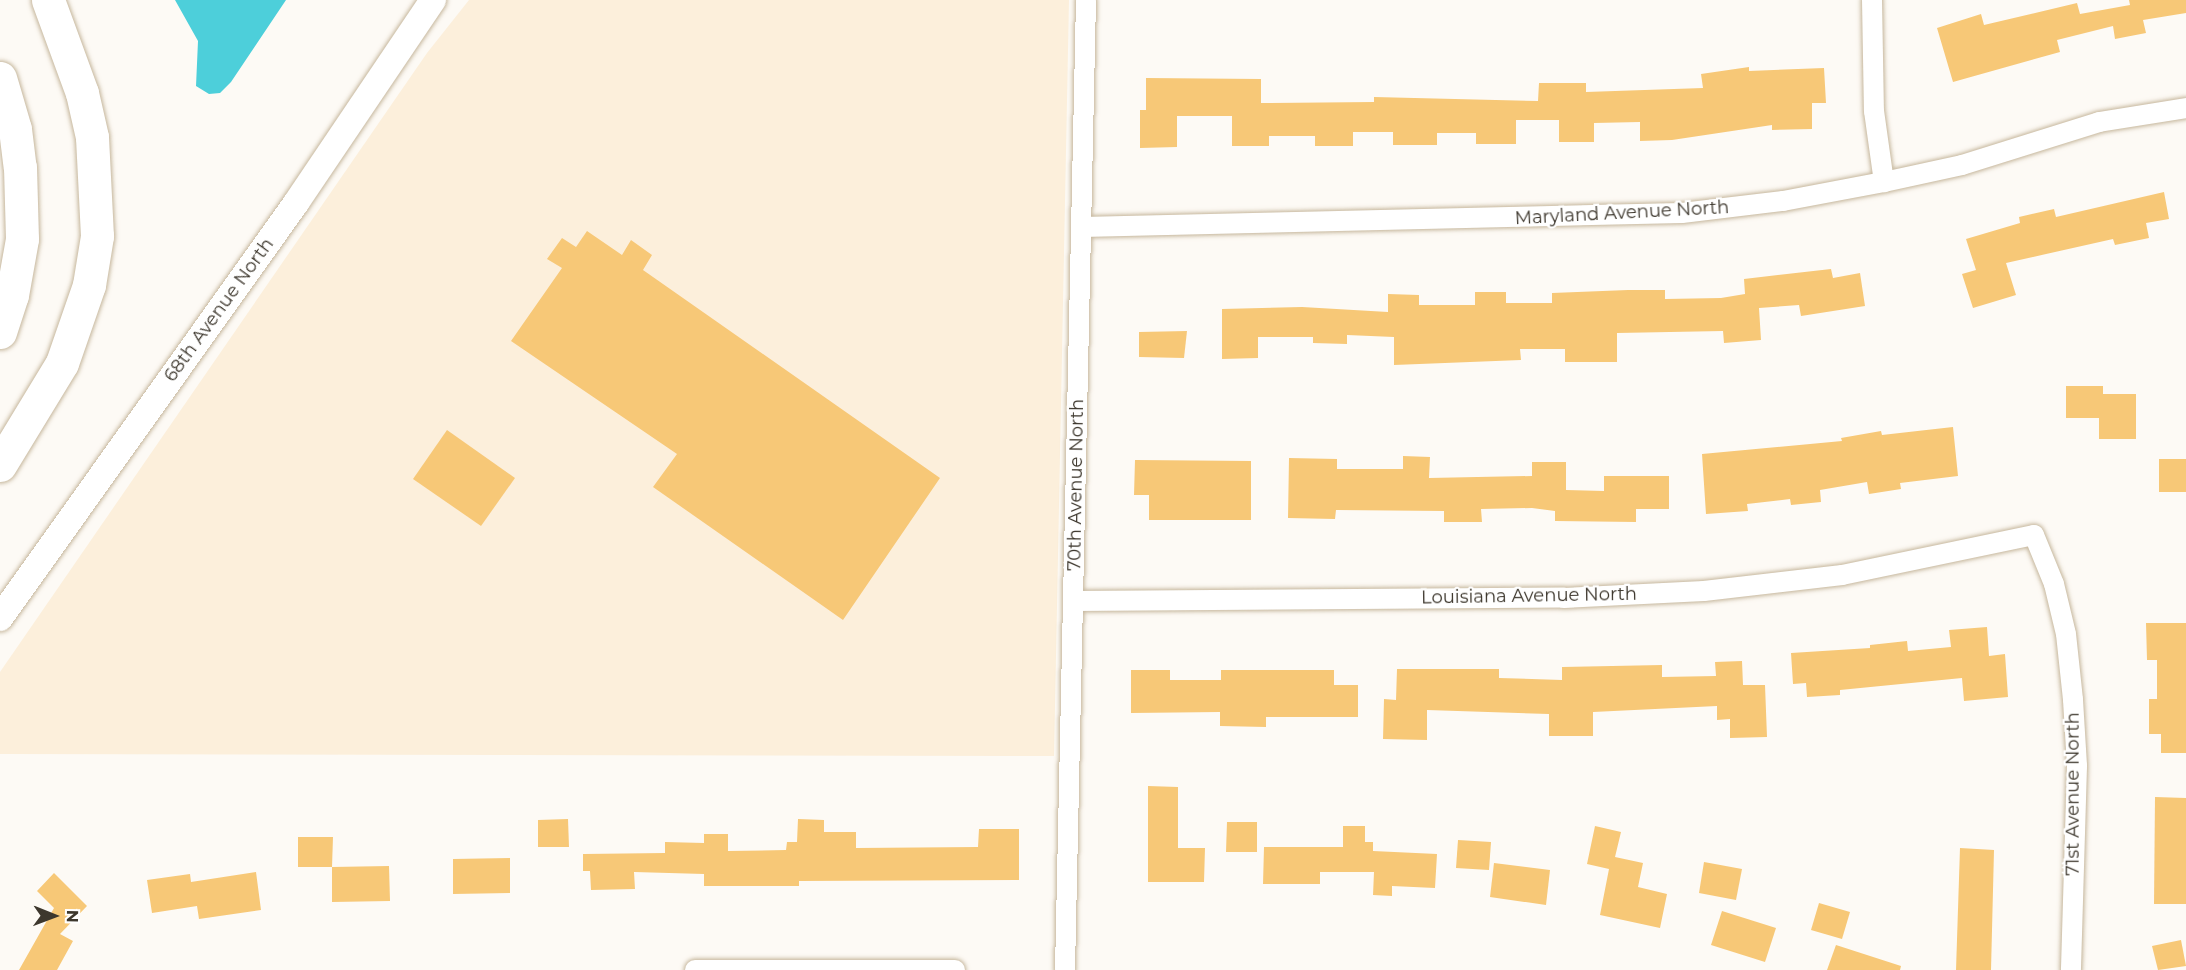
<!DOCTYPE html>
<style>
body{margin:0}
#map{position:relative;width:2186px;height:970px;overflow:hidden;background:#fdfaf5;font-family:Montserrat,sans-serif}
div>[style]{position:absolute}
.built>*{inset:0;background:#fcefdb}
.water>*{inset:0;background:#4dcfda}
.building>*{inset:0;background:#f7c877}
.roads{filter:drop-shadow(0 0 2px #c6b79d) drop-shadow(0 0 2px #c6b79d)}
.minor>*{height:20px;margin:-10px;padding:0 10px;transform-origin:10px;border-radius:10px;background:#fff}
.tertiary>*{height:26px;margin:-13px;padding:0 13px;transform-origin:13px;border-radius:13px;background:#fff}
.motorway>*{height:33px;margin:-16.5px;padding:0 16.5px;transform-origin:16.5px;border-radius:16.5px;background:#fff}
span{translate:-50% -50%;white-space:nowrap;text-align:center;line-height:1.15;-webkit-text-stroke:4.5px #fff;paint-order:stroke}
.street-label{font-size:18px;color:#3d372d}
.north{position:absolute;left:24px;top:886px;width:60px;height:60px;-webkit-text-stroke:4px #fff;paint-order:stroke;rotate:91deg;font-size:16px;font-weight:700;line-height:24px;text-align:center;color:#3d372d}
.north::after{content:'';display:block;margin:auto;width:21px;height:27px;background:#3d372d;clip-path:polygon(50% 0,100% 100%,50% 72%,0 100%)}
</style>
<div id="map">
<div class="built">
<div style="clip-path:polygon(469px 0,1069px 0,1054px 756px,0 754px,0 672px,427px 53px)"></div>
</div>
<div class="water">
<div style="clip-path:polygon(175px 0,286px 0,231px 82px,220px 93px,209px 94px,196px 86px,198px 41px)"></div>
</div>
<div class="building">
<div style="clip-path:polygon(2129px 0,2186px 0,2186px 13px,2143px 20px,2146px 33px,2115px 39px,2113px 26px,2057px 40px,2060px 52px,1953px 82px,1937px 28px,1981px 14px,1984px 25px,2077px 3px,2080px 14px,2130px 5px)"></div>
<div style="clip-path:polygon(1749px 67px,1749px 71px,1824px 68px,1826px 103px,1812px 103px,1812px 129px,1772px 130px,1772px 125px,1672px 140px,1640px 141px,1640px 122px,1594px 123px,1594px 142px,1559px 142px,1559px 120px,1516px 120px,1516px 144px,1476px 144px,1476px 133px,1437px 133px,1437px 145px,1393px 145px,1393px 132px,1353px 132px,1353px 146px,1315px 146px,1315px 136px,1269px 136px,1269px 146px,1232px 146px,1232px 116px,1177px 116px,1177px 147px,1140px 148px,1140px 110px,1146px 110px,1146px 78px,1261px 79px,1261px 103px,1374px 102px,1374px 97px,1538px 101px,1539px 83px,1586px 83px,1586px 92px,1703px 88px,1701px 74px)"></div>
<div style="clip-path:polygon(2164px 192px,2169px 219px,2146px 223px,2149px 238px,2115px 245px,2113px 239px,2006px 263px,2016px 295px,1973px 308px,1962px 274px,1976px 270px,1966px 239px,2020px 223px,2019px 217px,2054px 209px,2056px 217px)"></div>
<div style="clip-path:polygon(587px 231px,622px 255px,631px 240px,652px 255px,643px 270px,940px 478px,843px 620px,653px 487px,677px 454px,511px 341px,562px 268px,547px 259px,562px 238px,576px 247px)"></div>
<div style="clip-path:polygon(1831px 269px,1833px 278px,1860px 273px,1865px 306px,1801px 316px,1799px 305px,1759px 308px,1761px 340px,1724px 343px,1723px 331px,1617px 333px,1617px 362px,1565px 362px,1565px 349px,1520px 349px,1521px 360px,1394px 365px,1394px 337px,1347px 335px,1347px 344px,1313px 343px,1313px 337px,1258px 337px,1258px 358px,1222px 359px,1222px 309px,1302px 307px,1388px 312px,1388px 294px,1419px 295px,1419px 305px,1475px 305px,1475px 292px,1506px 292px,1506px 303px,1552px 303px,1552px 293px,1628px 290px,1665px 290px,1665px 299px,1721px 298px,1745px 294px,1744px 279px)"></div>
<div style="clip-path:polygon(1187px 331px,1184px 358px,1139px 357px,1139px 332px)"></div>
<div style="clip-path:polygon(2066px 386px,2103px 386px,2103px 394px,2136px 394px,2136px 439px,2099px 439px,2099px 418px,2066px 418px)"></div>
<div style="clip-path:polygon(1953px 427px,1958px 476px,1900px 483px,1901px 489px,1869px 494px,1867px 482px,1820px 490px,1821px 502px,1791px 505px,1790px 499px,1747px 504px,1748px 511px,1706px 514px,1702px 454px,1842px 441px,1841px 438px,1881px 431px,1882px 435px)"></div>
<div style="clip-path:polygon(447px 430px,515px 478px,481px 526px,413px 479px)"></div>
<div style="clip-path:polygon(1403px 456px,1430px 457px,1429px 478px,1532px 476px,1532px 462px,1566px 462px,1566px 490px,1604px 491px,1604px 476px,1669px 476px,1669px 509px,1636px 509px,1636px 522px,1555px 521px,1555px 511px,1532px 508px,1481px 509px,1482px 522px,1444px 522px,1444px 511px,1336px 510px,1335px 519px,1288px 518px,1289px 458px,1337px 459px,1337px 469px,1403px 469px)"></div>
<div style="clip-path:polygon(2159px 459px,2186px 459px,2186px 492px,2159px 492px)"></div>
<div style="clip-path:polygon(1135px 460px,1251px 461px,1251px 520px,1149px 520px,1149px 495px,1134px 495px)"></div>
<div style="clip-path:polygon(2146px 623px,2186px 623px,2186px 753px,2161px 753px,2161px 734px,2149px 734px,2149px 699px,2157px 699px,2157px 660px,2147px 660px)"></div>
<div style="clip-path:polygon(1987px 627px,1989px 656px,2005px 654px,2008px 697px,1964px 701px,1962px 678px,1840px 690px,1840px 695px,1807px 697px,1806px 683px,1793px 684px,1791px 653px,1870px 648px,1870px 645px,1907px 641px,1908px 651px,1951px 647px,1949px 630px)"></div>
<div style="clip-path:polygon(1742px 661px,1743px 685px,1765px 685px,1767px 737px,1730px 738px,1730px 719px,1717px 720px,1717px 706px,1593px 712px,1593px 736px,1549px 736px,1549px 714px,1427px 710px,1427px 740px,1383px 739px,1384px 699px,1396px 700px,1397px 669px,1499px 669px,1499px 678px,1562px 680px,1562px 667px,1662px 665px,1662px 677px,1716px 676px,1715px 662px)"></div>
<div style="clip-path:polygon(1131px 670px,1170px 670px,1170px 680px,1221px 680px,1221px 670px,1334px 670px,1334px 685px,1358px 685px,1358px 717px,1266px 717px,1266px 727px,1220px 726px,1220px 712px,1131px 713px)"></div>
<div style="clip-path:polygon(1148px 786px,1178px 787px,1178px 848px,1205px 848px,1204px 882px,1148px 882px)"></div>
<div style="clip-path:polygon(2155px 797px,2186px 798px,2186px 904px,2154px 904px)"></div>
<div style="clip-path:polygon(568px 819px,569px 847px,538px 847px,538px 820px)"></div>
<div style="clip-path:polygon(798px 819px,824px 820px,824px 832px,856px 832px,856px 848px,978px 847px,979px 829px,1019px 829px,1019px 880px,799px 881px,799px 886px,704px 886px,704px 874px,634px 872px,635px 889px,591px 890px,590px 871px,583px 871px,583px 854px,665px 853px,665px 842px,704px 843px,704px 834px,728px 834px,728px 851px,786px 850px,787px 842px,797px 842px)"></div>
<div style="clip-path:polygon(1227px 822px,1257px 822px,1257px 852px,1226px 852px)"></div>
<div style="clip-path:polygon(1343px 826px,1365px 826px,1365px 842px,1373px 842px,1373px 851px,1437px 854px,1435px 888px,1392px 886px,1392px 896px,1373px 895px,1374px 872px,1320px 872px,1320px 884px,1263px 884px,1264px 847px,1343px 847px)"></div>
<div style="clip-path:polygon(1595px 826px,1621px 832px,1615px 857px,1643px 863px,1638px 887px,1667px 894px,1660px 928px,1600px 915px,1609px 869px,1587px 864px)"></div>
<div style="clip-path:polygon(298px 837px,333px 837px,332px 867px,298px 867px)"></div>
<div style="clip-path:polygon(1458px 840px,1491px 842px,1489px 870px,1456px 868px)"></div>
<div style="clip-path:polygon(1960px 848px,1994px 850px,1991px 970px,1956px 970px)"></div>
<div style="clip-path:polygon(510px 858px,510px 893px,453px 894px,453px 859px)"></div>
<div style="clip-path:polygon(1704px 862px,1742px 869px,1736px 900px,1699px 893px)"></div>
<div style="clip-path:polygon(1494px 863px,1550px 870px,1546px 905px,1490px 897px)"></div>
<div style="clip-path:polygon(389px 866px,390px 901px,332px 902px,332px 867px)"></div>
<div style="clip-path:polygon(256px 872px,261px 910px,199px 919px,197px 906px,152px 913px,147px 880px,190px 874px,191px 882px)"></div>
<div style="clip-path:polygon(54px 873px,87px 906px,60px 934px,73px 941px,57px 970px,19px 970px,54px 908px,37px 891px)"></div>
<div style="clip-path:polygon(1819px 903px,1850px 912px,1842px 939px,1811px 930px)"></div>
<div style="clip-path:polygon(1722px 911px,1776px 928px,1765px 962px,1711px 945px)"></div>
<div style="clip-path:polygon(2181px 940px,2186px 966px,2158px 970px,2152px 946px)"></div>
<div style="clip-path:polygon(1836px 945px,1901px 966px,1900px 970px,1827px 970px)"></div>
</div>
<div class="roads">
<div class="minor">
<div style="left:1872px;top:0;width:111px;rotate:89deg"></div>
<div style="left:1874px;top:111px;width:72px;rotate:82deg"></div>
<div style="left:1082px;top:227px;width:600px;rotate:-1.34deg"></div>
<div style="left:1682px;top:213px;width:102px;rotate:-6.8deg"></div>
<div style="left:1783px;top:201px;width:103px;rotate:-10.7deg"></div>
<div style="left:1884px;top:182px;width:80px;rotate:-12.3deg"></div>
<div style="left:1962px;top:165px;width:144px;rotate:-17.4deg"></div>
<div style="left:2099px;top:122px;width:88px;rotate:-9.1deg"></div>
<div style="left:1074px;top:601px;width:490px;rotate:-0.4deg"></div>
<div style="left:1564px;top:598px;width:140px;rotate:-2.9deg"></div>
<div style="left:1704px;top:591px;width:139px;rotate:-6.6deg"></div>
<div style="left:1842px;top:575px;width:196px;rotate:-11.8deg"></div>
<div style="left:2034px;top:535px;width:53px;rotate:67.8deg"></div>
<div style="left:2054px;top:584px;width:51px;rotate:76.5deg"></div>
<div style="left:2066px;top:634px;width:66px;rotate:83.9deg"></div>
<div style="left:2073px;top:700px;width:66px;rotate:86.5deg"></div>
<div style="left:2077px;top:766px;width:204px;rotate:91.7deg"></div>
<div style="left:695px;top:970px;width:260px"></div>
<div style="left:1065px;top:970px;width:970px;rotate:-88.76deg"></div>
</div>
<div class="tertiary">
<div style="left:0;top:618px;width:510px;rotate:-54.5deg"></div>
<div style="left:296px;top:203px;width:245px;rotate:-56deg"></div>
</div>
<div class="motorway">
<div style="left:0;top:78px;width:53px;rotate:73.6deg"></div>
<div style="left:15px;top:129px;width:38px;rotate:83deg"></div>
<div style="left:20px;top:167px;width:72px;rotate:88.4deg"></div>
<div style="left:22px;top:239px;width:57px;rotate:100.1deg"></div>
<div style="left:12px;top:295px;width:39px;rotate:108deg"></div>
<div style="left:0;top:465px;width:119px;rotate:-58.7deg"></div>
<div style="left:62px;top:363px;width:83px;rotate:-70.9deg"></div>
<div style="left:89px;top:285px;width:50px;rotate:-80.7deg"></div>
<div style="left:97px;top:236px;width:99px;rotate:-92.9deg"></div>
<div style="left:92px;top:137px;width:45px;rotate:-102.8deg"></div>
<div style="left:82px;top:93px;width:99px;rotate:-110.1deg"></div>
</div>
</div>
<div class="street-label">
<span style="left:1622px;top:213px;rotate:-3deg">Maryland Avenue North</span>
<span style="left:219px;top:310px;rotate:-54deg">68th Avenue North</span>
<span style="left:1076px;top:485px;rotate:-89deg">70th Avenue North</span>
<span style="left:1529px;top:596px;rotate:-1deg">Louisiana Avenue North</span>
<span style="left:2073px;top:794px;rotate:-90deg">71st Avenue North</span>
</div>
<div class="north">N</div>
</div>
